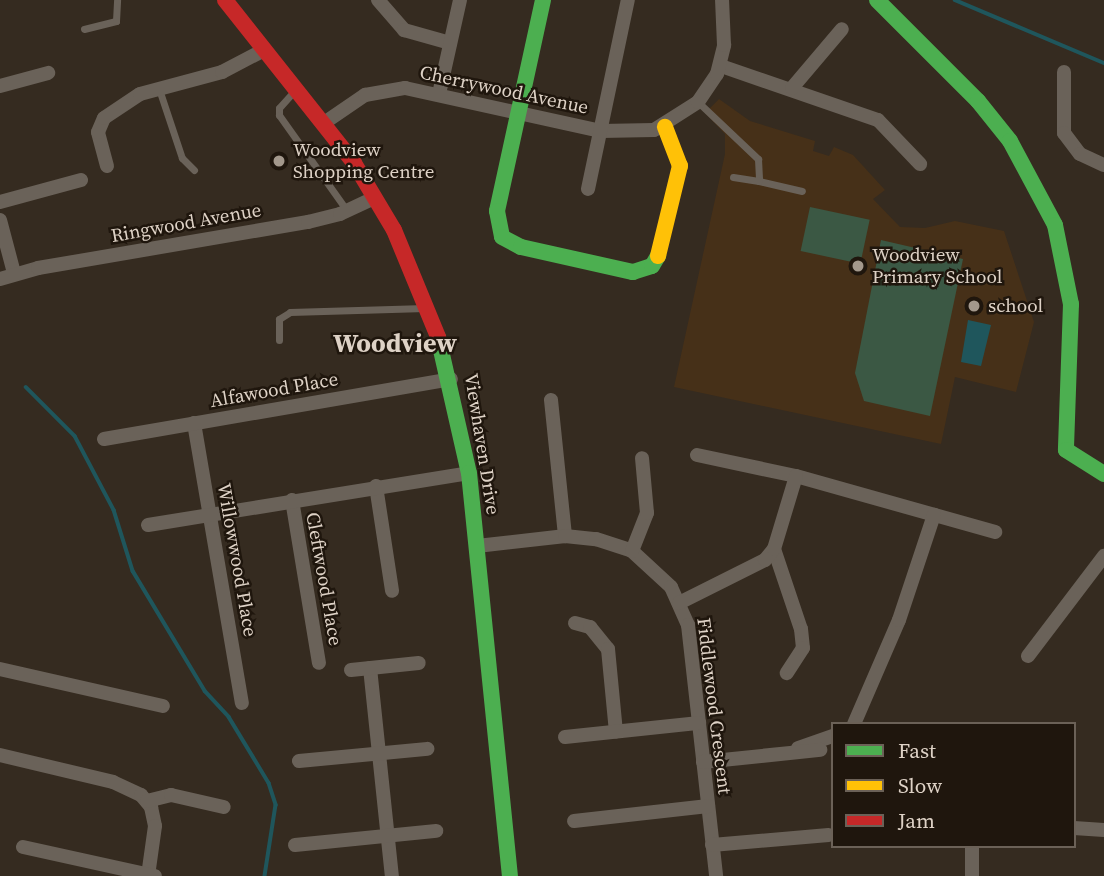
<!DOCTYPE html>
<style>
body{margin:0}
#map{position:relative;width:1104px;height:876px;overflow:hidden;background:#352b20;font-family:"Source Serif 4",serif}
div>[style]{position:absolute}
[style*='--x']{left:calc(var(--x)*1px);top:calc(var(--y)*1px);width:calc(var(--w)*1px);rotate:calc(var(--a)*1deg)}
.built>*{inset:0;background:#463018}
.green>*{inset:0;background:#3b5844;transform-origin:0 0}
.water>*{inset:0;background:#1f565c}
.stream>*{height:3.5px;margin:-1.75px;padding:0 1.75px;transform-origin:1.75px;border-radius:1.75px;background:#1f565c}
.lane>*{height:7px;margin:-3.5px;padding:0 3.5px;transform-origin:3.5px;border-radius:3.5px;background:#6a6259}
.street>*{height:14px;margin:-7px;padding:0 7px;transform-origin:7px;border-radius:7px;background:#6a6259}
.fast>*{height:16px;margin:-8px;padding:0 8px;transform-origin:8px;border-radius:8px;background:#4caf50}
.slow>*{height:16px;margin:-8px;padding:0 8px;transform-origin:8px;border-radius:8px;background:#ffc107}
.jam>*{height:16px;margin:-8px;padding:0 8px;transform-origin:8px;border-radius:8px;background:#c62828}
.dots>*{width:19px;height:19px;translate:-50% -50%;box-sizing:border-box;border:4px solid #1f160d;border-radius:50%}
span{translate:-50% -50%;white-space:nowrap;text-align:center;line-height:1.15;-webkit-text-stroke:5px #1f160d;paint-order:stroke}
.street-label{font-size:19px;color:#ded2c6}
.poi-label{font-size:19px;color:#ded2c6}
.left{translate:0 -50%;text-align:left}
.district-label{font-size:26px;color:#ded2c6;font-weight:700}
.legend{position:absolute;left:831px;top:722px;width:245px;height:126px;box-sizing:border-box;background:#1f160d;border:2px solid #6b6157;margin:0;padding:9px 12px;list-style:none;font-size:21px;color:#ded2c6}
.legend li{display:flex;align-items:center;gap:14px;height:35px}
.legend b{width:35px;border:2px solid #6b6157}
</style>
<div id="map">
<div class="built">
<div style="clip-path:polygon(719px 99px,750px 121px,815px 141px,813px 151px,829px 156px,834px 147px,853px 155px,885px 190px,873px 199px,900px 227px,925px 228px,955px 221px,1004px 231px,1034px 322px,1016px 392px,955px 377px,941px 444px,674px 387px,725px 154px,725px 134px,705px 113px)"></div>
</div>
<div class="green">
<div style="left:810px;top:207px;width:61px;height:45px;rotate:12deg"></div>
<div style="clip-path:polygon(881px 240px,963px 259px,930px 416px,864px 401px,855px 373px)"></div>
</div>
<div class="water">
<div style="clip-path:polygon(968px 320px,991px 325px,981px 366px,961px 362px)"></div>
</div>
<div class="stream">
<div style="--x:955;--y:0;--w:162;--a:22.9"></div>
<div style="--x:26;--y:387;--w:69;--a:45"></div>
<div style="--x:75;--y:436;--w:84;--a:62.2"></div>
<div style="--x:114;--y:510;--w:64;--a:72.7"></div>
<div style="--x:133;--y:571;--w:140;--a:59"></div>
<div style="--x:205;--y:691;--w:35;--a:47"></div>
<div style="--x:229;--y:717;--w:77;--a:58.8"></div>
<div style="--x:269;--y:783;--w:23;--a:72"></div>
<div style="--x:276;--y:805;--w:72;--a:98.8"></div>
</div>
<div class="lane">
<div style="--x:84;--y:29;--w:33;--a:-14"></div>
<div style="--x:116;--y:21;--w:21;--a:-87"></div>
<div style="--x:159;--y:89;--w:73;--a:71.6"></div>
<div style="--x:182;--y:158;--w:17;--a:45"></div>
<div style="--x:296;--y:89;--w:25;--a:132"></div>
<div style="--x:279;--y:108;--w:7;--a:90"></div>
<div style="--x:279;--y:115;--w:119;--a:54.6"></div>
<div style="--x:698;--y:102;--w:83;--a:43.5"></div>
<div style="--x:758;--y:159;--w:22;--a:87"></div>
<div style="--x:759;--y:181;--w:44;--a:13.1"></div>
<div style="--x:733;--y:177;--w:26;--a:9"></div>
<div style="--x:279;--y:340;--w:21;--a:-90"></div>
<div style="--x:279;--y:319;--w:13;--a:-32"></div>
<div style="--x:290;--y:312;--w:135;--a:-1.7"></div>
</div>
<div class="street">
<div style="--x:378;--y:0;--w:40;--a:49"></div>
<div style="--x:404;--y:30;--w:48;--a:15.8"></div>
<div style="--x:721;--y:66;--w:166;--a:19"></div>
<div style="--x:878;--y:120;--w:61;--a:46.3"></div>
<div style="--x:1064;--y:72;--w:61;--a:90"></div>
<div style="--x:1064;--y:133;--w:26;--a:53"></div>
<div style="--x:1080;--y:154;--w:26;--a:25"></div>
<div style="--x:0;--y:86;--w:50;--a:-15.2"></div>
<div style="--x:792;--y:88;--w:77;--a:-49.7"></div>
<div style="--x:439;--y:94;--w:96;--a:-77.4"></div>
<div style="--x:324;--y:123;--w:50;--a:-34.3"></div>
<div style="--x:365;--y:95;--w:41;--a:-9.9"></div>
<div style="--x:405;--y:88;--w:201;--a:12.4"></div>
<div style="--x:601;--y:131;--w:53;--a:-1.1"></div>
<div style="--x:654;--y:130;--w:52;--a:-32.5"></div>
<div style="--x:698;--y:102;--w:34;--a:-56"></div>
<div style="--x:717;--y:74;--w:30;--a:-76"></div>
<div style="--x:724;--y:45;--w:45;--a:-92.5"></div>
<div style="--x:107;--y:166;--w:35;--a:-105"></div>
<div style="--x:98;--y:132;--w:15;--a:-67"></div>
<div style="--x:104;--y:118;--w:43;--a:-33.7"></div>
<div style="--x:140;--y:94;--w:85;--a:-15"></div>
<div style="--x:222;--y:72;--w:47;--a:-27.6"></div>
<div style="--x:588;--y:189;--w:193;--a:-78.1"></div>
<div style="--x:0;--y:202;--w:84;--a:-15.2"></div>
<div style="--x:0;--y:220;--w:55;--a:75.2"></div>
<div style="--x:0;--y:279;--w:40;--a:-16"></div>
<div style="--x:38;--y:268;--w:274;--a:-9.7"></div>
<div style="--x:308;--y:222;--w:33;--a:-14"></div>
<div style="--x:340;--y:214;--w:38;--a:-25"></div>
<div style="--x:551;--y:400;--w:137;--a:84.1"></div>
<div style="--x:194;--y:423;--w:284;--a:80.3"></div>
<div style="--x:104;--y:439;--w:352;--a:-9.8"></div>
<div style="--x:697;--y:455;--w:101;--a:12"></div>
<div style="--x:796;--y:476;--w:207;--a:15.7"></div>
<div style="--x:376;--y:486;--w:106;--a:81.3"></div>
<div style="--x:292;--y:500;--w:165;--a:80.6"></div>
<div style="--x:148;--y:525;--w:325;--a:-9.2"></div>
<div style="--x:477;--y:546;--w:89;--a:-6.5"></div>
<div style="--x:565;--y:536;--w:31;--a:6"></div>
<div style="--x:596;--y:539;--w:38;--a:18"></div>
<div style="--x:632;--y:551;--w:53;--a:42.7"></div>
<div style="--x:671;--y:587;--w:42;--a:65.9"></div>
<div style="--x:688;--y:625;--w:253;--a:83.6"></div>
<div style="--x:774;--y:549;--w:84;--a:71.4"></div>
<div style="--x:801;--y:629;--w:19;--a:84"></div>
<div style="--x:803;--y:648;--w:30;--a:123"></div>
<div style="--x:632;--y:551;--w:41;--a:-68.5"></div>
<div style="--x:647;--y:513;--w:55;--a:-95.2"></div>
<div style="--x:679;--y:603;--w:96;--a:-26.6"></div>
<div style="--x:765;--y:560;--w:14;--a:-51"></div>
<div style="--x:774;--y:549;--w:76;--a:-73.2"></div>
<div style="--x:575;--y:623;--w:16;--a:15"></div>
<div style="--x:590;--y:627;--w:28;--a:51"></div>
<div style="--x:608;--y:649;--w:83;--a:84.5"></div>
<div style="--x:1028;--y:656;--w:126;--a:-52.8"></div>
<div style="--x:370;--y:668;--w:209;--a:84"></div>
<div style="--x:0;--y:669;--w:167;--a:12.8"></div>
<div style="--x:351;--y:670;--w:68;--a:-5.9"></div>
<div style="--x:854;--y:724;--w:113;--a:-66.6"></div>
<div style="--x:899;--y:620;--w:111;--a:-71.6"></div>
<div style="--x:565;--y:737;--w:135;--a:-6"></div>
<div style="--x:798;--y:748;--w:37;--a:-19"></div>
<div style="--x:0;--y:755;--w:116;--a:13.4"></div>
<div style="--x:113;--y:782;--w:31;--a:25"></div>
<div style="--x:141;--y:795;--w:16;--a:50"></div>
<div style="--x:151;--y:807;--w:19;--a:78"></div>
<div style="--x:155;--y:826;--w:50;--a:98"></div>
<div style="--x:299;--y:761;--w:129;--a:-5.4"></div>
<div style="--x:703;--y:762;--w:118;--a:-5.9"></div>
<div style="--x:147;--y:801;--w:25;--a:-14"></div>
<div style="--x:171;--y:795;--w:54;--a:12.8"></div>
<div style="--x:574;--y:821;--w:135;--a:-6.4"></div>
<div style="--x:1074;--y:828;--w:30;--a:4"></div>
<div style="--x:295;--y:845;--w:142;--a:-5.7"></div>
<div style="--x:712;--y:845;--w:117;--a:-4.9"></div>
<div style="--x:23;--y:847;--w:135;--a:12.4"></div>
<div style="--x:972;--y:876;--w:30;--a:-90"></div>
</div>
<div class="fast">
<div style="--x:543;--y:0;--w:216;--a:102.3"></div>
<div style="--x:497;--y:211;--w:26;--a:79"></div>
<div style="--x:502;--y:237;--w:21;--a:28"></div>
<div style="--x:521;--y:247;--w:115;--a:12.6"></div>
<div style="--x:633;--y:272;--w:20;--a:-18"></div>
<div style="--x:652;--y:266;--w:12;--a:-59"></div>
<div style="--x:877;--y:0;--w:143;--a:45"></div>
<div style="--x:978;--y:101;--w:51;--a:51.3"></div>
<div style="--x:1010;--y:141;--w:95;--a:61.8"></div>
<div style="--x:1055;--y:225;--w:81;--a:78.6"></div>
<div style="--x:1071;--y:304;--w:146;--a:92"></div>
<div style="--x:1066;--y:450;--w:45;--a:32.3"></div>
<div style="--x:438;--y:337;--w:139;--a:77.2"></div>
<div style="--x:469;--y:473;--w:405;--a:84.2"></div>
</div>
<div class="slow">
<div style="--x:658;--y:256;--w:93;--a:-76.3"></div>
<div style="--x:680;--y:166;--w:42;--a:-111"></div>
</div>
<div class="jam">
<div style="--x:225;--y:0;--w:208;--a:51.6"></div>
<div style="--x:354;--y:163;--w:78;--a:59.2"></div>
<div style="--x:394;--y:230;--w:116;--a:67.6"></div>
</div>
<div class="dots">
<div style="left:279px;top:161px;background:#a3988c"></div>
<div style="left:858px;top:266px;background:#a3988c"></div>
<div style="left:974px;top:306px;background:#a3988c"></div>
</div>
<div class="street-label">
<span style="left:504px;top:90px;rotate:12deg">Cherrywood Avenue</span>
<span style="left:186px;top:223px;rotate:-10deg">Ringwood Avenue</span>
<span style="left:274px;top:390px;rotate:-10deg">Alfawood Place</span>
<span style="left:482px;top:444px;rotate:81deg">Viewhaven Drive</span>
<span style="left:237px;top:560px;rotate:80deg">Willowwood Place</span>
<span style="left:324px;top:579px;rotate:80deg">Cleftwood Place</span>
<span style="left:714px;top:706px;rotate:83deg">Fiddlewood Crescent</span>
</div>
<div class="poi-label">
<span class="left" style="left:293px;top:161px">Woodview<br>Shopping Centre</span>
<span class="left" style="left:872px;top:266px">Woodview<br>Primary School</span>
<span class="left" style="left:988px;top:306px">school</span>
</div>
<div class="district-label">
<span style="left:395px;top:344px">Woodview</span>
</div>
<ul class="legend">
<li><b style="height:9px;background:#4caf50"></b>Fast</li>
<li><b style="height:9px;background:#ffc107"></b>Slow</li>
<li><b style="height:9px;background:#c62828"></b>Jam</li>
</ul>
</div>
